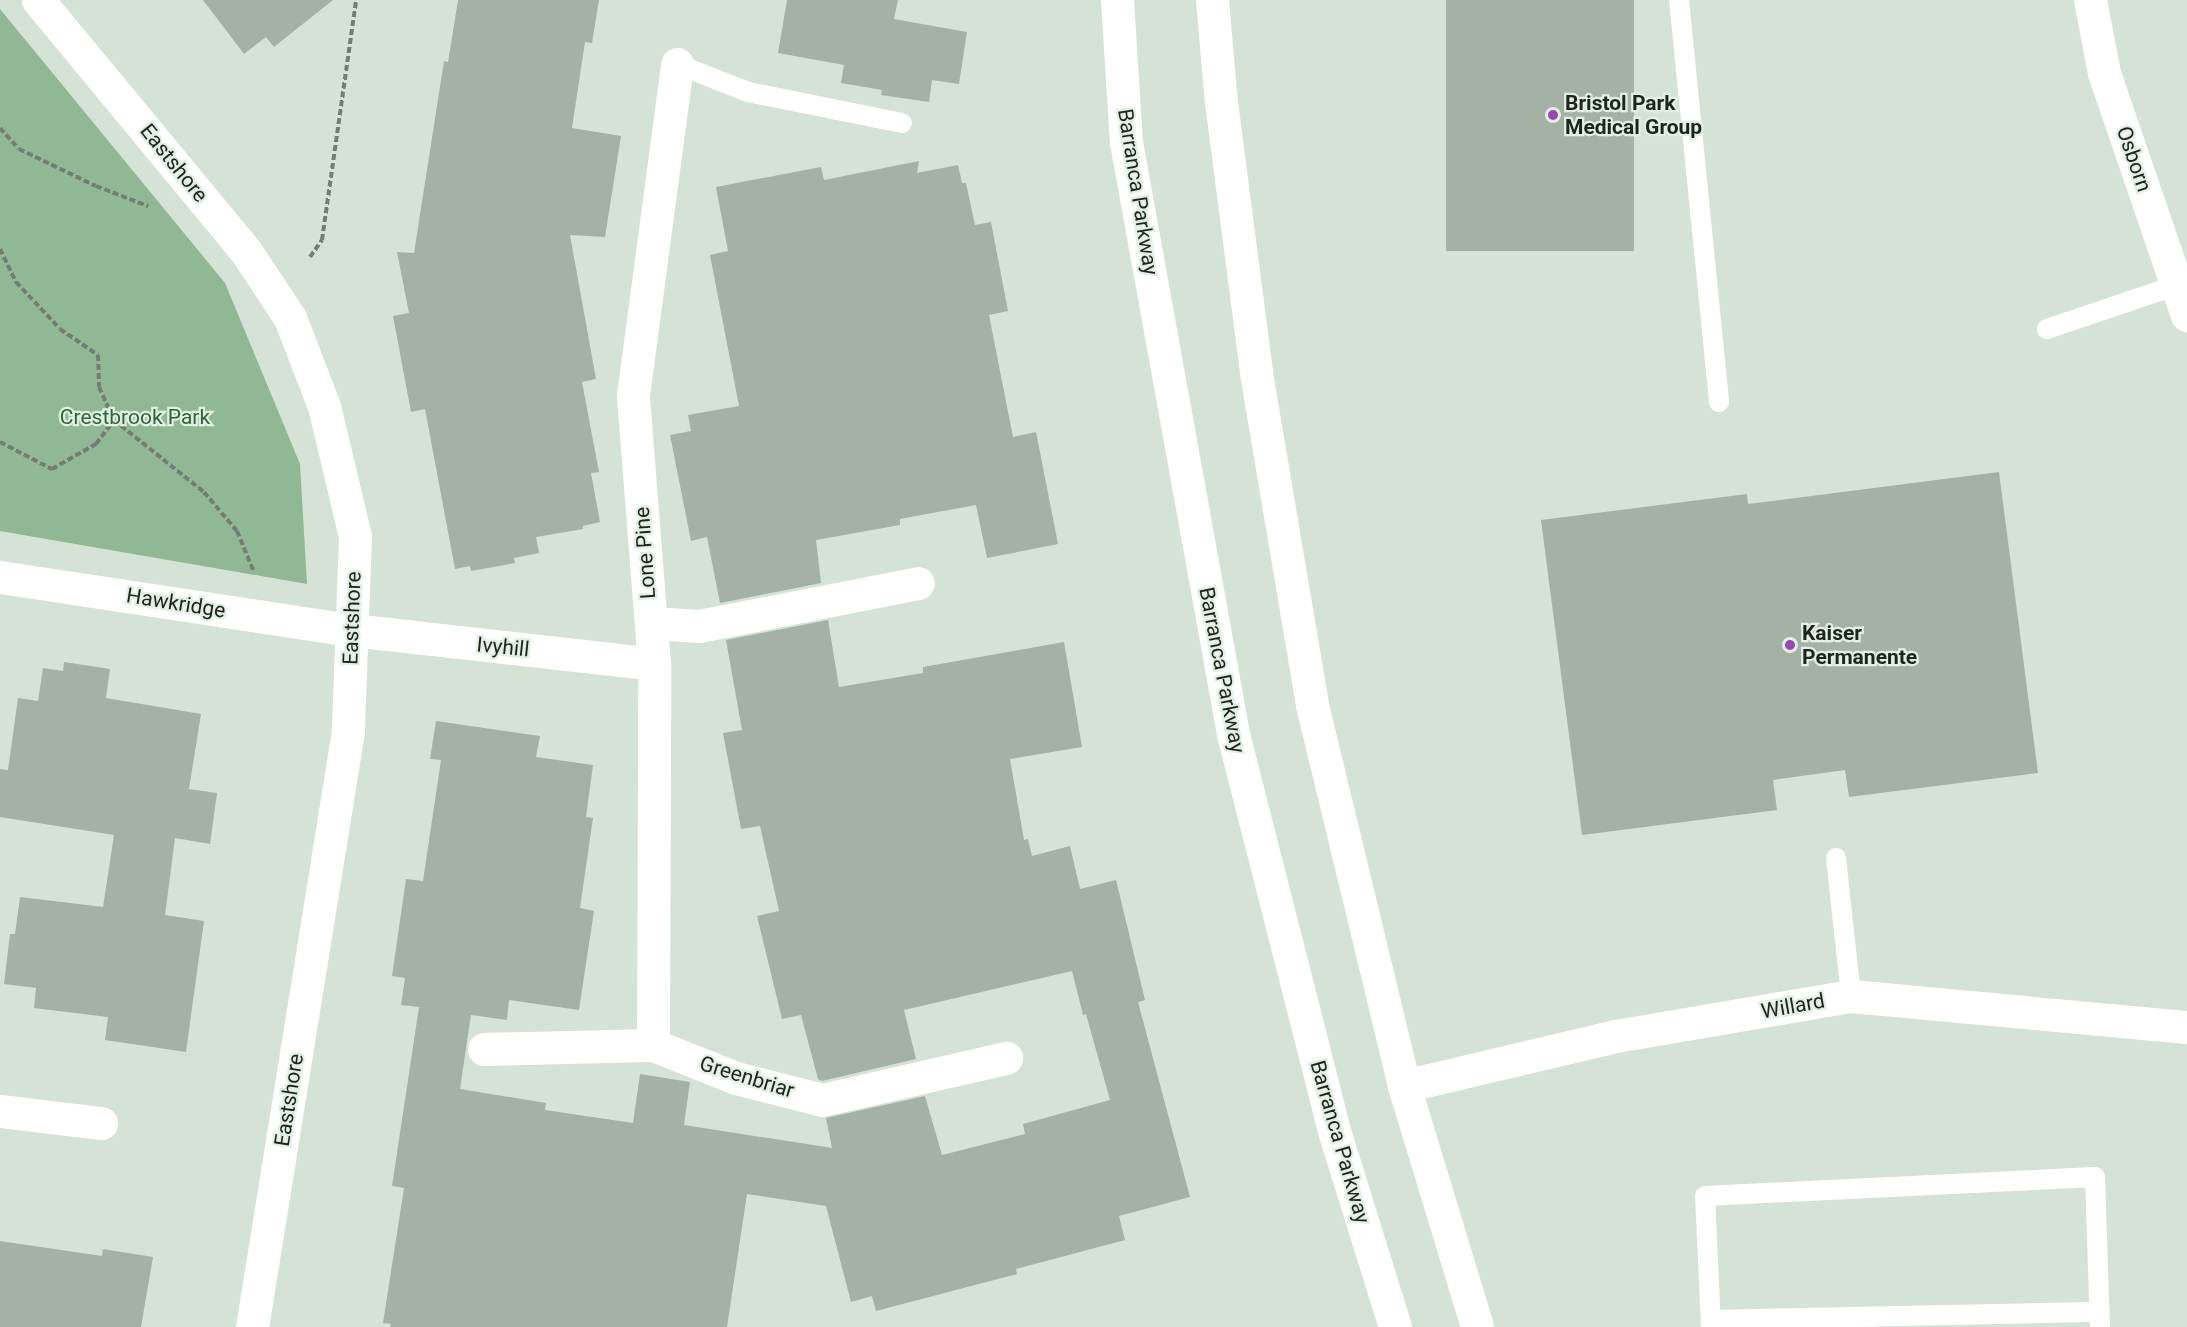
<!DOCTYPE html>
<style>
body{margin:0}
#map{position:relative;width:2187px;height:1327px;overflow:hidden;background:#d4e3d5;font-family:Roboto,sans-serif}
div>[style]{position:absolute}
[style*='--x']{left:calc(var(--x)*1px);top:calc(var(--y)*1px);width:calc(var(--w)*1px);rotate:calc(var(--a)*1deg)}
.green>*{inset:0;background:#91b895}
.building>*{inset:0;background:#a4b2a5;transform-origin:0 0}
.path>*{height:4px;margin-top:-2px;transform-origin:0;background:repeating-linear-gradient(90deg,#737d74 0 6px,transparent 0 9px)}
.lane>*{height:20px;margin:-10px;padding:0 10px;transform-origin:10px;border-radius:10px;background:#fff}
.street>*{height:33px;margin:-16.5px;padding:0 16.5px;transform-origin:16.5px;border-radius:16.5px;background:#fff}
.secondary>*{height:33px;margin:-16.5px;padding:0 16.5px;transform-origin:16.5px;border-radius:16.5px;background:#fff}
.dots>*{width:16px;height:16px;translate:-50% -50%;box-sizing:border-box;border:3px solid #e1f0e2;border-radius:50%}
span{translate:-50% -50%;white-space:nowrap;text-align:center;line-height:1.15;-webkit-text-stroke:4.5px #e1f0e2;paint-order:stroke}
.poi-label{font-size:21px;color:#1d231e;font-weight:700}
.left{translate:0 -50%;text-align:left}
.street-label{font-size:21px;color:#1d231e}
.park-label{font-size:21px;color:#2c6637}
</style>
<div id="map">
<div class="green">
<div style="clip-path:polygon(0 9px,225px 283px,300px 464px,307px 584px,0 531px)"></div>
</div>
<div class="building">
<div style="clip-path:polygon(203px 0,333px 0,274px 47px,266px 37px,244px 54px)"></div>
<div style="clip-path:polygon(458px 0,599px 0,592px 43px,585px 42px,572px 128px,621px 136px,605px 237px,570px 235px,596px 379px,582px 382px,599px 472px,591px 473px,600px 522px,583px 526px,583px 529px,536px 537px,539px 553px,514px 558px,515px 563px,471px 571px,470px 566px,455px 569px,425px 409px,411px 412px,393px 316px,409px 313px,397px 252px,414px 253px,444px 61px,448px 62px)"></div>
<div style="clip-path:polygon(787px 0,898px 0,894px 19px,967px 32px,959px 84px,932px 80px,929px 102px,881px 95px,882px 90px,841px 83px,844px 65px,778px 53px)"></div>
<div style="left:1446px;top:0;width:188px;height:251px"></div>
<div style="clip-path:polygon(919px 161px,917px 173px,958px 165px,962px 183px,966px 183px,975px 225px,991px 222px,1008px 311px,989px 315px,1013px 437px,1036px 432px,1058px 544px,987px 558px,976px 505px,900px 519px,900px 525px,816px 540px,821px 583px,720px 603px,707px 537px,691px 541px,670px 435px,691px 431px,688px 415px,739px 406px,710px 255px,728px 251px,716px 187px,821px 167px,824px 180px)"></div>
<div style="clip-path:polygon(1999px 472px,2038px 773px,1849px 797px,1845px 770px,1773px 780px,1777px 810px,1582px 835px,1541px 520px,1747px 494px,1748px 504px)"></div>
<div style="clip-path:polygon(828px 620px,839px 687px,923px 673px,923px 667px,1064px 642px,1082px 747px,1010px 759px,1024px 840px,1028px 839px,1032px 856px,1070px 846px,1080px 889px,1116px 880px,1145px 1000px,1138px 1002px,1190px 1197px,1119px 1216px,1125px 1240px,1016px 1269px,1017px 1274px,876px 1311px,872px 1296px,851px 1302px,826px 1206px,747px 1194px,727px 1327px,390px 1327px,391px 1324px,383px 1323px,404px 1188px,392px 1186px,419px 1007px,401px 1005px,405px 978px,392px 976px,406px 879px,423px 881px,441px 760px,430px 759px,436px 721px,540px 736px,536px 757px,593px 765px,586px 817px,593px 818px,580px 908px,594px 911px,579px 1010px,509px 1000px,507px 1020px,471px 1015px,460px 1089px,546px 1103px,545px 1110px,633px 1123px,640px 1074px,690px 1082px,684px 1125px,832px 1148px,826px 1118px,925px 1096px,942px 1155px,1025px 1134px,1023px 1124px,1110px 1100px,1086px 1014px,1083px 1015px,1072px 971px,904px 1010px,916px 1059px,822px 1081px,818px 1079px,801px 1015px,782px 1019px,757px 916px,779px 911px,760px 826px,741px 829px,723px 733px,742px 730px,726px 640px)"></div>
<div style="clip-path:polygon(64px 662px,110px 669px,106px 698px,201px 714px,189px 789px,217px 793px,210px 844px,175px 838px,165px 915px,204px 921px,186px 1052px,105px 1040px,108px 1017px,34px 1008px,36px 988px,4px 984px,10px 934px,15px 934px,20px 897px,103px 907px,114px 835px,0 817px,0 769px,8px 770px,18px 698px,38px 701px,43px 668px,63px 671px)"></div>
<div style="clip-path:polygon(0 1241px,102px 1256px,103px 1249px,153px 1257px,141px 1327px,0 1327px)"></div>
</div>
<div class="path">
<div style="--x:0;--y:128;--w:28;--a:48"></div>
<div style="--x:19;--y:149;--w:85;--a:25.7"></div>
<div style="--x:96;--y:186;--w:56;--a:21"></div>
<div style="--x:0;--y:249;--w:37;--a:64"></div>
<div style="--x:16;--y:282;--w:64;--a:46.9"></div>
<div style="--x:60;--y:329;--w:46;--a:34.4"></div>
<div style="--x:98;--y:355;--w:32;--a:88"></div>
<div style="--x:99;--y:387;--w:36;--a:66"></div>
<div style="--x:114;--y:420;--w:115;--a:38.7"></div>
<div style="--x:204;--y:492;--w:51;--a:49.8"></div>
<div style="--x:237;--y:531;--w:44;--a:67.5"></div>
<div style="--x:310;--y:257;--w:21;--a:-55"></div>
<div style="--x:322;--y:240;--w:242;--a:-81.9"></div>
<div style="--x:0;--y:442;--w:59;--a:27.4"></div>
<div style="--x:52;--y:469;--w:51;--a:-29.6"></div>
<div style="--x:96;--y:444;--w:30;--a:-53"></div>
</div>
<div class="lane">
<div style="--x:1679;--y:0;--w:404;--a:84.3"></div>
<div style="--x:677;--y:64;--w:76;--a:21.5"></div>
<div style="--x:748;--y:92;--w:157;--a:11.4"></div>
<div style="--x:2047;--y:329;--w:147;--a:-18.7"></div>
<div style="--x:1836;--y:858;--w:139;--a:83.8"></div>
<div style="--x:1711;--y:1320;--w:389;--a:-1.2"></div>
<div style="--x:1711;--y:1327;--w:131;--a:-92.6"></div>
<div style="--x:1705;--y:1196;--w:390;--a:-2.8"></div>
<div style="--x:2095;--y:1177;--w:150;--a:88.1"></div>
</div>
<div class="street">
<div style="--x:0;--y:577;--w:356;--a:8.6"></div>
<div style="--x:352;--y:630;--w:304;--a:6.4"></div>
<div style="--x:651;--y:623;--w:48;--a:3.6"></div>
<div style="--x:699;--y:626;--w:223;--a:-11.1"></div>
<div style="--x:653;--y:1045;--w:381;--a:-89.8"></div>
<div style="--x:654;--y:664;--w:270;--a:-94.5"></div>
<div style="--x:633;--y:395;--w:334;--a:-82.4"></div>
<div style="--x:484;--y:1049;--w:169;--a:-1.4"></div>
<div style="--x:653;--y:1045;--w:89;--a:21.7"></div>
<div style="--x:736;--y:1078;--w:89;--a:14.3"></div>
<div style="--x:822;--y:1100;--w:189;--a:-12.9"></div>
<div style="--x:0;--y:1111;--w:102;--a:6.8"></div>
</div>
<div class="secondary">
<div style="--x:38;--y:0;--w:325;--a:50.4"></div>
<div style="--x:245;--y:250;--w:82;--a:56.5"></div>
<div style="--x:290;--y:318;--w:94;--a:68.9"></div>
<div style="--x:324;--y:406;--w:134;--a:76.6"></div>
<div style="--x:355;--y:536;--w:195;--a:92.1"></div>
<div style="--x:348;--y:731;--w:604;--a:99.15"></div>
<div style="--x:1117;--y:0;--w:142;--a:86.4"></div>
<div style="--x:1126;--y:142;--w:602;--a:79.75"></div>
<div style="--x:1233;--y:734;--w:413;--a:75.7"></div>
<div style="--x:1335;--y:1134;--w:202;--a:72.7"></div>
<div style="--x:1212;--y:0;--w:102;--a:85"></div>
<div style="--x:1221;--y:102;--w:273;--a:82.6"></div>
<div style="--x:1256;--y:373;--w:337;--a:80.4"></div>
<div style="--x:1312;--y:705;--w:392;--a:76.4"></div>
<div style="--x:1404;--y:1086;--w:252;--a:73.1"></div>
<div style="--x:2090;--y:0;--w:74;--a:79.1"></div>
<div style="--x:2104;--y:73;--w:256;--a:71.1"></div>
<div style="--x:1404;--y:1086;--w:218;--a:-13.3"></div>
<div style="--x:1616;--y:1036;--w:238;--a:-9.7"></div>
<div style="--x:1851;--y:996;--w:337;--a:5.3"></div>
</div>
<div class="dots">
<div style="left:1553px;top:115px;background:#9a45b3"></div>
<div style="left:1790px;top:645px;background:#9a45b3"></div>
</div>
<div class="poi-label">
<span class="left" style="left:1565px;top:115px">Bristol Park<br>Medical Group</span>
<span class="left" style="left:1802px;top:645px">Kaiser<br>Permanente</span>
</div>
<div class="street-label">
<span style="left:2134px;top:159px;rotate:71deg">Osborn</span>
<span style="left:174px;top:163px;rotate:51deg">Eastshore</span>
<span style="left:1138px;top:192px;rotate:81deg">Barranca Parkway</span>
<span style="left:645px;top:553px;rotate:-94deg">Lone Pine</span>
<span style="left:176px;top:603px;rotate:9deg">Hawkridge</span>
<span style="left:352px;top:618px;rotate:-88deg">Eastshore</span>
<span style="left:503px;top:647px;rotate:6deg">Ivyhill</span>
<span style="left:1222px;top:670px;rotate:79deg">Barranca Parkway</span>
<span style="left:1793px;top:1006px;rotate:-10deg">Willard</span>
<span style="left:747px;top:1077px;rotate:17deg">Greenbriar</span>
<span style="left:289px;top:1100px;rotate:-81deg">Eastshore</span>
<span style="left:1340px;top:1142px;rotate:74deg">Barranca Parkway</span>
</div>
<div class="park-label">
<span style="left:135px;top:417px">Crestbrook Park</span>
</div>
</div>
